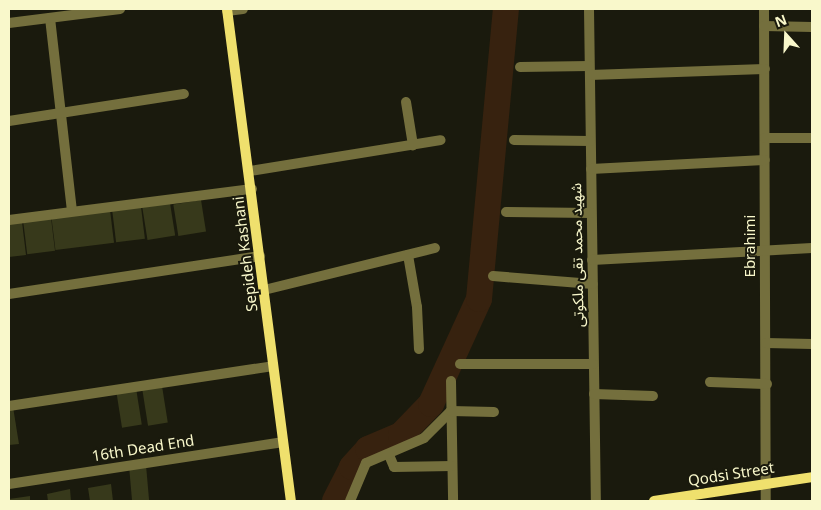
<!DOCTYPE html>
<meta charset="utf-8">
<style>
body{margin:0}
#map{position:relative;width:821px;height:510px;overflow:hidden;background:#1a1a0d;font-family:"Noto Sans","Noto Sans Arabic",sans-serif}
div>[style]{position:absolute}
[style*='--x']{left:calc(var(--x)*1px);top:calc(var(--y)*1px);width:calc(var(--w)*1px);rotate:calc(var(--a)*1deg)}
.river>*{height:26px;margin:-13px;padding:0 13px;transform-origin:13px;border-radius:13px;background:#37220f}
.building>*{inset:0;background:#37391b;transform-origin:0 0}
.street>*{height:10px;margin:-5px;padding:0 5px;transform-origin:5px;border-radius:5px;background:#746f3d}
.secondary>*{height:10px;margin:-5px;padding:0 5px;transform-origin:5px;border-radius:5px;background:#efe06d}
span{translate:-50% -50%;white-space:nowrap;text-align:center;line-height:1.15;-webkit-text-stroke:4px #1a1a0d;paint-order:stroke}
.street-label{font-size:15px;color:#f9f8cb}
.frame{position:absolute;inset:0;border:10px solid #f9f8cb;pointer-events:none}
.north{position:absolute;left:761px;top:10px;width:50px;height:50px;-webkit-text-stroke:4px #1a1a0d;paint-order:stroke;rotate:340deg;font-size:14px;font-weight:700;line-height:20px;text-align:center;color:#f9f8cb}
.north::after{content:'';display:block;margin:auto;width:18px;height:22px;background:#f9f8cb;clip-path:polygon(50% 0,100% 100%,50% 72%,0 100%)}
</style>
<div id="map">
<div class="river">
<div style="--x:335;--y:501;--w:38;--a:-63"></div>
<div style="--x:352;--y:467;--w:24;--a:-48"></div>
<div style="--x:368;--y:449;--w:36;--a:-23"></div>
<div style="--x:401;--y:435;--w:43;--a:-45.9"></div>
<div style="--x:431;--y:404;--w:115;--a:-65.4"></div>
<div style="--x:479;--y:299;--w:291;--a:-84.7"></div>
</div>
<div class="building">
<div style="left:201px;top:200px;width:32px;height:28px;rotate:81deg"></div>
<div style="left:170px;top:203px;width:33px;height:28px;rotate:81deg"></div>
<div style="left:141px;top:207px;width:32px;height:29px;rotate:83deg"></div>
<div style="left:110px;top:210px;width:33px;height:59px;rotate:83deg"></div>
<div style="left:51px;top:218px;width:33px;height:28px;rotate:83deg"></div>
<div style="clip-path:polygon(22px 222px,26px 255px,9px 257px,9px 224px)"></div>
<div style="left:162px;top:386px;width:37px;height:20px;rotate:81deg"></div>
<div style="left:136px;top:388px;width:37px;height:20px;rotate:81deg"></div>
<div style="clip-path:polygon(13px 407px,19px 444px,9px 445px,9px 408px)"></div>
<div style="left:146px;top:465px;width:36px;height:17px;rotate:85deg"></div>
<div style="clip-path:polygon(111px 484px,113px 501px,90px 501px,88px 488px)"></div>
<div style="clip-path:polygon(70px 489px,71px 501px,48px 501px,47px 494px)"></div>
<div style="clip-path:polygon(30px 496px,30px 501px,9px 501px,9px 499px)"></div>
</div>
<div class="street">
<div style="--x:589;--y:9;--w:492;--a:89.2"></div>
<div style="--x:764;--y:9;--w:492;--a:89.8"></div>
<div style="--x:227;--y:11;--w:16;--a:-7"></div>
<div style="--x:50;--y:18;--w:194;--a:83.5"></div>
<div style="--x:9;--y:23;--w:112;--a:-7.2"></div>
<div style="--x:764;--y:26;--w:48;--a:1.2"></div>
<div style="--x:520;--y:67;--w:69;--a:-0.8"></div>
<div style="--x:590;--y:75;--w:175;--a:-2"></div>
<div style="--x:406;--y:102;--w:44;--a:80.8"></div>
<div style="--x:9;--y:121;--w:177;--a:-8.8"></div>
<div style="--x:765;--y:138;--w:47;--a:0"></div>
<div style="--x:514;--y:140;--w:76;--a:0.8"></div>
<div style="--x:591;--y:169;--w:174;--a:-3"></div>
<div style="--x:250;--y:171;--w:193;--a:-9.2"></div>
<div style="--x:506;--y:212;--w:85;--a:0.7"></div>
<div style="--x:9;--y:220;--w:245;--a:-7.3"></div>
<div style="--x:408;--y:255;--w:53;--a:80.2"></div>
<div style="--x:417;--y:307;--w:42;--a:87.3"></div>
<div style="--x:592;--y:260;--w:220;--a:-3.1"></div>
<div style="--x:493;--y:276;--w:100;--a:4.6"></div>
<div style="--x:264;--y:290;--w:176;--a:-13.8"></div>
<div style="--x:9;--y:294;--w:254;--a:-8.6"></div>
<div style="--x:766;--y:343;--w:46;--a:1.2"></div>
<div style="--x:460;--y:364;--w:133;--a:0"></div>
<div style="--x:451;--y:381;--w:120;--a:89"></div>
<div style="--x:710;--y:382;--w:57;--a:2"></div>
<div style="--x:594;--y:394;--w:59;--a:1.9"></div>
<div style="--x:9;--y:406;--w:267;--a:-8.6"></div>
<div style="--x:389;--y:455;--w:13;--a:67"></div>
<div style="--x:394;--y:467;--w:58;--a:-1"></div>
<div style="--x:9;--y:484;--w:276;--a:-8.7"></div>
<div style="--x:350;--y:501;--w:41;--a:-67.2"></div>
<div style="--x:366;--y:463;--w:63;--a:-23.3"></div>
<div style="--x:424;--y:438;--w:38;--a:-45"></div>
<div style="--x:451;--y:411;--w:43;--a:1.3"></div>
</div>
<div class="secondary">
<div style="--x:227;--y:9;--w:496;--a:82.6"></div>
<div style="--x:654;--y:501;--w:160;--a:-8.6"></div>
</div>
<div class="street-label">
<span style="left:750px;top:246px;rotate:-90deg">Ebrahimi</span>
<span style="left:245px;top:254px;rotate:-97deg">Sepideh Kashani</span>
<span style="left:577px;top:255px;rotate:-91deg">شهید محمد تقی ملکوتی</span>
<span style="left:143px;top:448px;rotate:-9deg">16th Dead End</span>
<span style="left:731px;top:474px;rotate:-9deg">Qodsi Street</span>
</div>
<div class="frame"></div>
<div class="north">N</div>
</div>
